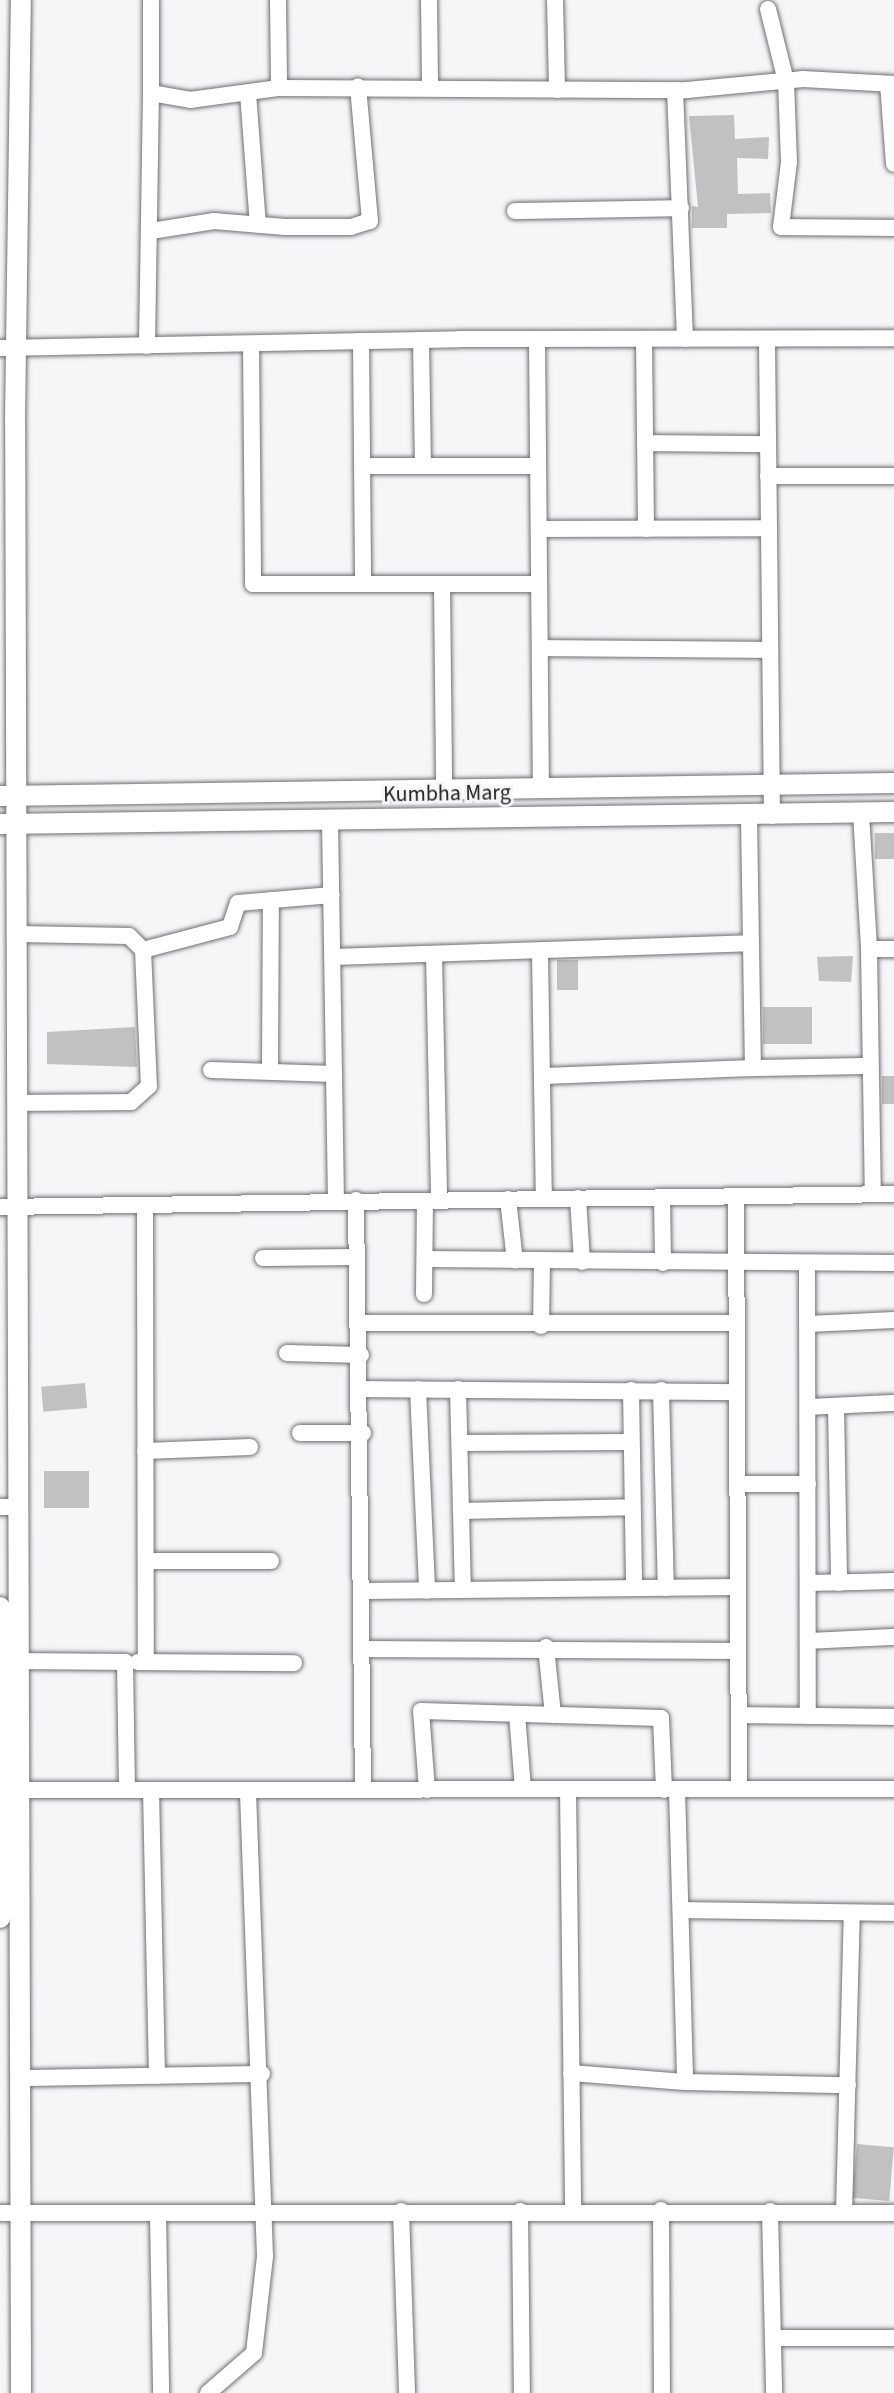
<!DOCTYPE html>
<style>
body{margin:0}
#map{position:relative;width:894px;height:2393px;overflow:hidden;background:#f6f5f8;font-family:"Source Sans 3",sans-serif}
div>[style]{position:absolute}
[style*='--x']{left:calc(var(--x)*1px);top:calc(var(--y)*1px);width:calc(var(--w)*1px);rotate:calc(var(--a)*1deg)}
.building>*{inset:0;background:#c1c0c3;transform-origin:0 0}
.roads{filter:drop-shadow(0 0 2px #706f72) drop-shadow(0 0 2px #706f72)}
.minor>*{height:16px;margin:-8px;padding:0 8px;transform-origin:8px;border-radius:8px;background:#fff}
.tertiary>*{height:20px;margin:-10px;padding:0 10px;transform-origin:10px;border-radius:10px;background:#fff}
span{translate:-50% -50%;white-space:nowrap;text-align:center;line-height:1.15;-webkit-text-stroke:6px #f6f5f8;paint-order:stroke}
.street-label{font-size:22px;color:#232224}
</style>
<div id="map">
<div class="building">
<div style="clip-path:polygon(734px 115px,735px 139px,769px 137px,768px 159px,737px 158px,738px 194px,770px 193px,771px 213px,727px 214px,727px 228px,692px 228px,692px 206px,698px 207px,689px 116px)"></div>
<div style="left:894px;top:833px;width:26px;height:19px;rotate:90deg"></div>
<div style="clip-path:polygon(853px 956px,851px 982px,819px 981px,817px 957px)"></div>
<div style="left:557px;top:960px;width:21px;height:30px"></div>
<div style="left:763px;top:1007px;width:49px;height:37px"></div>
<div style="clip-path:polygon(135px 1027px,137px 1067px,47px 1064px,47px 1032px)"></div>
<div style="left:882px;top:1076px;width:12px;height:28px"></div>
<div style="left:85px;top:1383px;width:25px;height:44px;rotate:85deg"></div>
<div style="left:89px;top:1471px;width:37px;height:45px;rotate:90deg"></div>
<div style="left:857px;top:2144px;width:37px;height:54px;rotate:5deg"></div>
</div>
<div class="roads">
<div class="minor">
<div style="--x:151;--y:0;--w:93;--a:90"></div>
<div style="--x:151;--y:93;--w:40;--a:10"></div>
<div style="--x:190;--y:100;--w:90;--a:-7.7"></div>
<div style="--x:279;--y:88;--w:408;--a:0.3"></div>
<div style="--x:687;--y:90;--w:117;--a:-5.4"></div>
<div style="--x:803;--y:79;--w:91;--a:3.1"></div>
<div style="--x:278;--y:0;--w:88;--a:89.3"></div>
<div style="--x:429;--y:0;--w:86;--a:89.3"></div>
<div style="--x:555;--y:0;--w:90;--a:88.7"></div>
<div style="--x:768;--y:9;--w:74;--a:76"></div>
<div style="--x:786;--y:81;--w:81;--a:87.9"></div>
<div style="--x:789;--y:162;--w:65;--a:97"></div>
<div style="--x:781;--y:227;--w:113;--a:0.5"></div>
<div style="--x:888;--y:84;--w:80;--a:85.7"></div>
<div style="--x:675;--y:90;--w:249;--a:87.7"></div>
<div style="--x:248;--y:93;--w:132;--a:85.7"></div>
<div style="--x:515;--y:211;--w:166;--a:-1"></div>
<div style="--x:151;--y:231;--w:64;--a:-9"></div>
<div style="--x:214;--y:221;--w:71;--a:4.8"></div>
<div style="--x:285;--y:227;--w:66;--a:0"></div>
<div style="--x:351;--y:227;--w:20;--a:-18"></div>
<div style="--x:370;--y:221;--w:135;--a:-95.1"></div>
<div style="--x:537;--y:339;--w:451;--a:89.5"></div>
<div style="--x:644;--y:339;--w:190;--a:89.4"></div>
<div style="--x:421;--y:340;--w:126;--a:89.1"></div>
<div style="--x:767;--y:340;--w:476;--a:89.4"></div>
<div style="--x:361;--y:341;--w:243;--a:89.5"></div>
<div style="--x:251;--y:344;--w:240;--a:89.5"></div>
<div style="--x:253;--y:584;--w:286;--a:0"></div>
<div style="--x:147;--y:346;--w:253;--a:-89.1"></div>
<div style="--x:0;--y:348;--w:460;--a:-1.1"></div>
<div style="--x:460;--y:339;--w:434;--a:-0.1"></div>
<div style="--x:645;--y:443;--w:123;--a:0.5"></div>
<div style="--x:362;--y:466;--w:176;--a:0"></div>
<div style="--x:768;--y:476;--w:126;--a:0"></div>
<div style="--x:539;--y:529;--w:230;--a:-0.2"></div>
<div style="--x:442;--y:584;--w:206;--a:89.4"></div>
<div style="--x:540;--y:648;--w:230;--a:0.5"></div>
<div style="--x:861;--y:813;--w:136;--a:86.6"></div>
<div style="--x:869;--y:949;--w:25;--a:0"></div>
<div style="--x:749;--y:817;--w:251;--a:89.1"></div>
<div style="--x:753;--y:1068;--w:116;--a:-1"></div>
<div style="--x:330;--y:820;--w:380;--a:89.1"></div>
<div style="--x:18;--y:934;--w:111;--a:1"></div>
<div style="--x:129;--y:936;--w:20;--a:45"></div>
<div style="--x:143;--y:950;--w:136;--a:87.5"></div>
<div style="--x:149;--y:1086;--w:24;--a:138"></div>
<div style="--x:131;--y:1102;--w:112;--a:179.5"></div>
<div style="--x:869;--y:949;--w:245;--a:89.1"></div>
<div style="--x:143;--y:950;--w:90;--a:-14.8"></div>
<div style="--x:230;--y:927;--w:25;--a:-72"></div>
<div style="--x:238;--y:903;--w:94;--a:-4.9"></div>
<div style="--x:540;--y:953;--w:246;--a:89.1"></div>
<div style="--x:434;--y:955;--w:245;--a:88.8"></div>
<div style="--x:333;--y:957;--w:416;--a:-1.9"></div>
<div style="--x:211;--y:1070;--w:123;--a:1.9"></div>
<div style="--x:270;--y:1071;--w:171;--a:-89.7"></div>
<div style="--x:544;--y:1076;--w:209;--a:-2.2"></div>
<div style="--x:736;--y:1196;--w:593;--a:89.71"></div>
<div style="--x:662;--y:1197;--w:66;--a:89.1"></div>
<div style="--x:578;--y:1198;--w:64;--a:86.4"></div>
<div style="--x:508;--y:1199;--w:62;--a:83.6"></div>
<div style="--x:356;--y:1200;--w:590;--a:89.32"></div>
<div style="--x:145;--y:1205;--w:456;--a:89.9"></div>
<div style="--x:0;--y:1207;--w:894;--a:-0.83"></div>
<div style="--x:263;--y:1258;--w:94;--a:-0.6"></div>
<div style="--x:425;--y:1259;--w:469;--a:0.5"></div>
<div style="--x:807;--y:1264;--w:452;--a:89.9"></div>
<div style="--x:424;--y:1294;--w:93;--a:-89.4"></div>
<div style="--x:360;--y:1323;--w:376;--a:0"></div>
<div style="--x:807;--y:1324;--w:87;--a:-2.6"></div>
<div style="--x:541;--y:1326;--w:65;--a:-89.1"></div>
<div style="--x:287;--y:1353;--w:74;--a:1.5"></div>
<div style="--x:361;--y:1389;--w:376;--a:0.5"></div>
<div style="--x:418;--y:1389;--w:202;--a:87.4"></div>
<div style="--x:458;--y:1389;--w:201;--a:88.6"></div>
<div style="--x:631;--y:1390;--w:198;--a:89.1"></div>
<div style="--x:661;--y:1390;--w:198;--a:88.6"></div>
<div style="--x:836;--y:1406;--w:177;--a:89"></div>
<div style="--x:808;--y:1407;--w:86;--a:-2.7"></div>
<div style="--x:300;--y:1433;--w:63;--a:0"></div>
<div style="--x:461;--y:1443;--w:170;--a:-0.3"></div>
<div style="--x:145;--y:1451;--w:105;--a:-2.2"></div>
<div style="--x:737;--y:1484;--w:71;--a:0"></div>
<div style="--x:0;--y:1507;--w:20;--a:0"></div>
<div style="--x:462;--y:1511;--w:170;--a:-1.3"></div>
<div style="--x:146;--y:1561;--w:125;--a:0"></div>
<div style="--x:808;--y:1583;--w:86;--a:-1.3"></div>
<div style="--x:364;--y:1591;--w:374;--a:-0.6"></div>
<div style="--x:808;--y:1641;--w:86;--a:-2.7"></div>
<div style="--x:546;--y:1647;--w:68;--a:84.1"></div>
<div style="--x:365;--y:1649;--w:373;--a:0.3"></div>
<div style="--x:20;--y:1661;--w:105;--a:0.5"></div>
<div style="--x:125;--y:1662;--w:128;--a:89.1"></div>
<div style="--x:138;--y:1662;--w:156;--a:0.4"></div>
<div style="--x:517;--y:1714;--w:75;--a:85.4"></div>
<div style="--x:739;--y:1715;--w:155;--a:0.7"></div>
<div style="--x:677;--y:1789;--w:293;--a:88.4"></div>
<div style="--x:21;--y:1790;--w:873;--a:-0.07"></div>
<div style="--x:151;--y:1790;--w:286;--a:88.8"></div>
<div style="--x:427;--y:1790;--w:79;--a:-94.3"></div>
<div style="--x:421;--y:1711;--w:240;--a:1.7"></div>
<div style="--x:661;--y:1718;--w:72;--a:87.6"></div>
<div style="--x:568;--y:1790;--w:420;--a:89.3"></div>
<div style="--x:684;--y:1910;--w:210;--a:0.8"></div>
<div style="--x:571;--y:2073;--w:114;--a:4.5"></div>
<div style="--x:685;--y:2082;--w:163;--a:1.1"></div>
<div style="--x:22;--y:2078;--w:240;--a:-1"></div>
<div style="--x:661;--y:2210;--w:183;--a:89.7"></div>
<div style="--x:401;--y:2211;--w:182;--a:88.1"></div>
<div style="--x:520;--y:2211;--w:182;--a:89.4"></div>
<div style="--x:770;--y:2211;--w:182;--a:88.7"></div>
<div style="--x:844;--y:2212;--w:299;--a:-88.5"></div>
<div style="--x:0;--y:2213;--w:894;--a:0"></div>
<div style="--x:158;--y:2214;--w:179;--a:89"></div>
<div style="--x:774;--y:2338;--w:120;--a:0"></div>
<div style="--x:208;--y:2393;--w:61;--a:-41"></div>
<div style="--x:254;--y:2353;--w:98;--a:-83.5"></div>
<div style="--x:265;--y:2256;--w:466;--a:-92.1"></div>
</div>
<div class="tertiary">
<div style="--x:0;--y:796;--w:894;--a:-0.83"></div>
<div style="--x:0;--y:824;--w:894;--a:-0.77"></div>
<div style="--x:0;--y:1607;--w:311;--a:90"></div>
<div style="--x:21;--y:2393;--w:1973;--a:-90.17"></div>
<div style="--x:15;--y:420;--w:420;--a:-89.2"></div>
</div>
</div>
<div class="street-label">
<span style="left:447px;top:794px;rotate:-1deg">Kumbha Marg</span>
</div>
</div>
